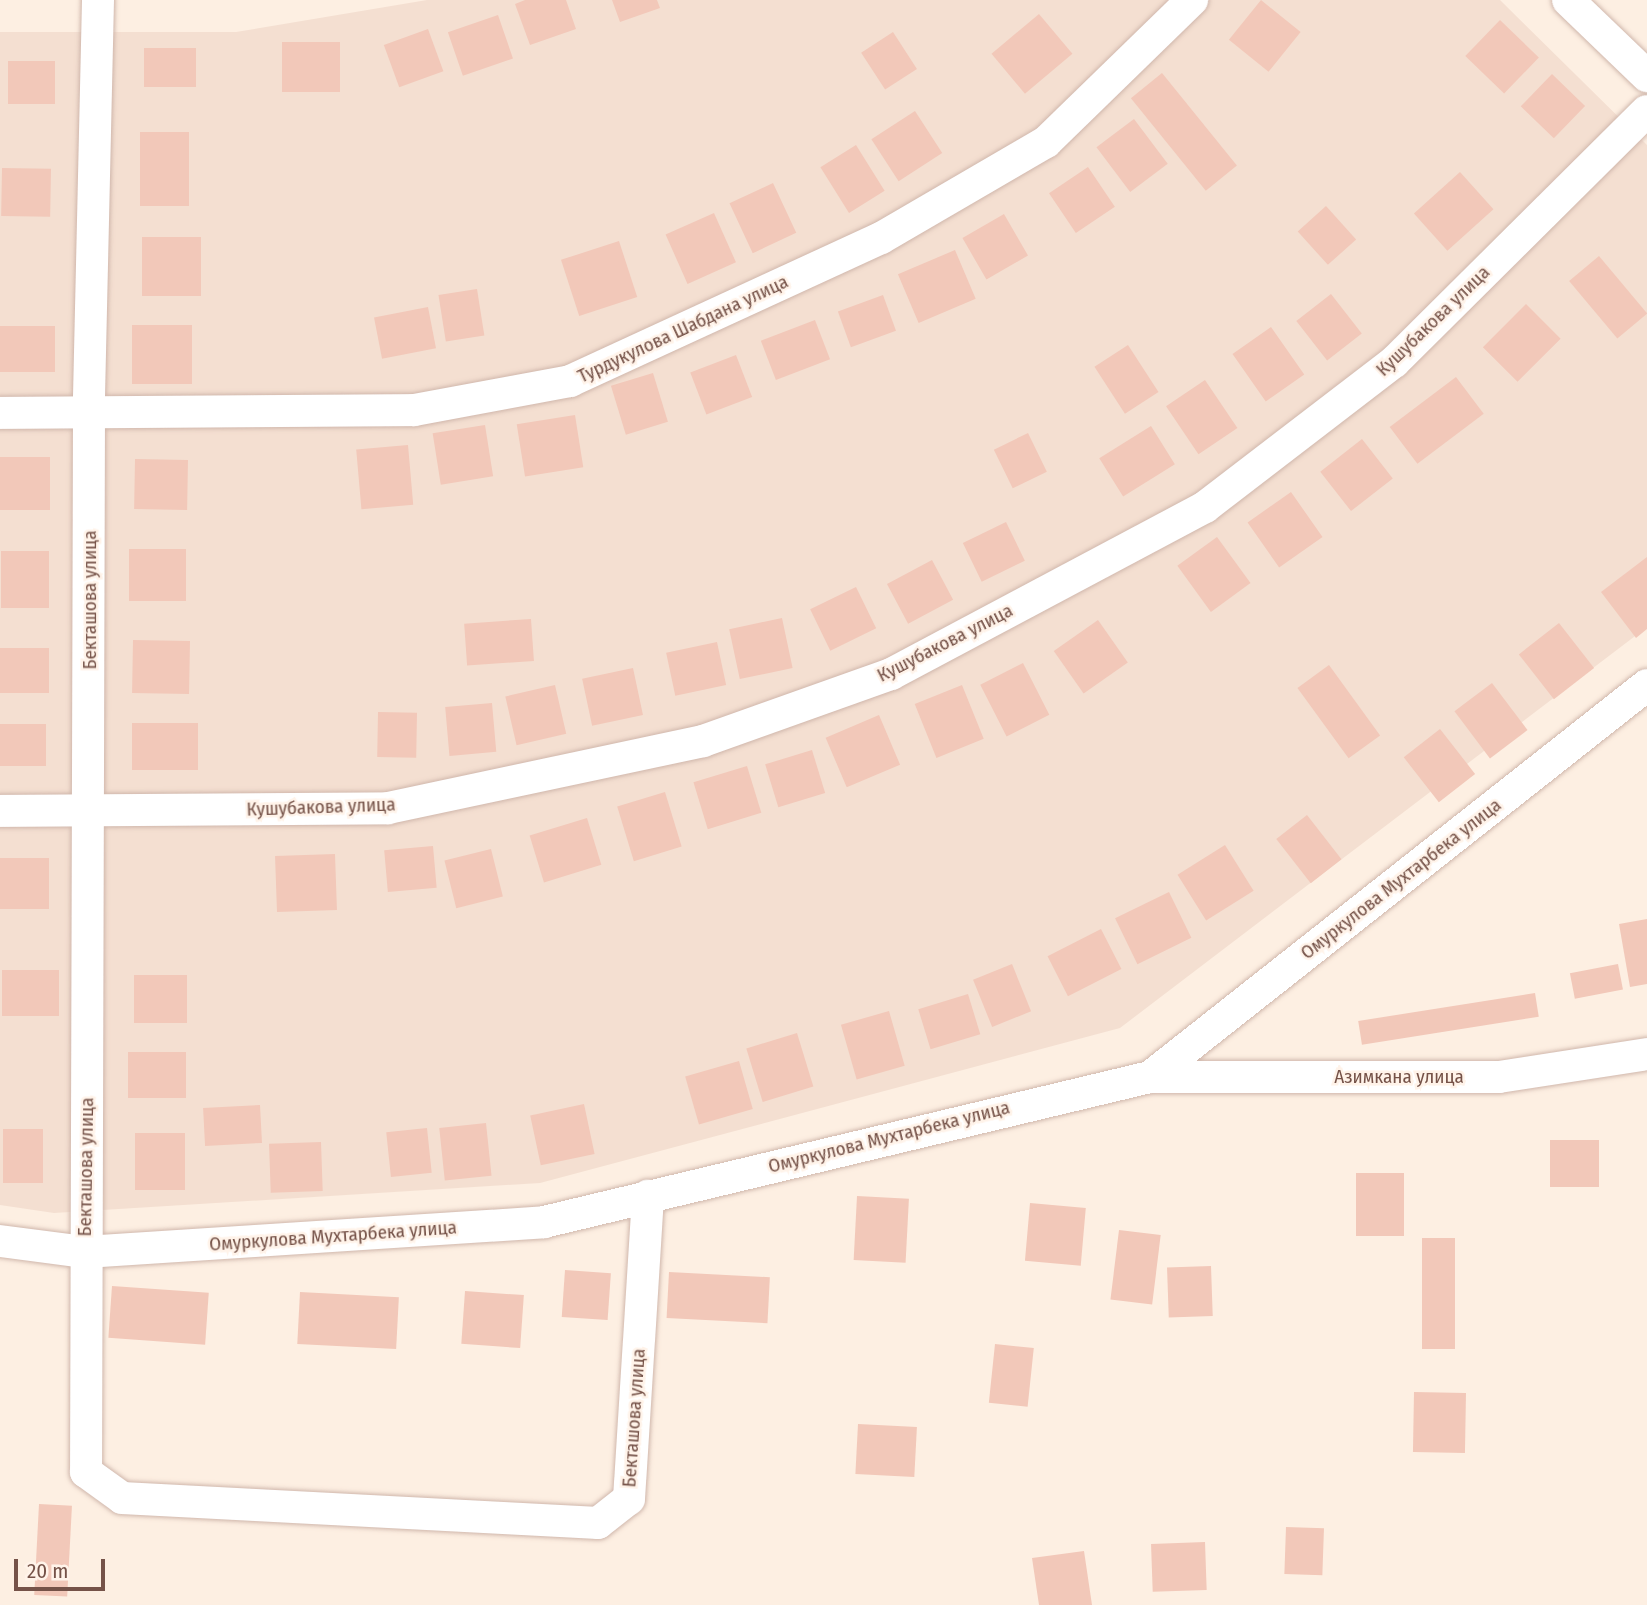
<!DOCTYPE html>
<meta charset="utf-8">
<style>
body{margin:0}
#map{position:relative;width:1647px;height:1605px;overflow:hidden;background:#fdefe2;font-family:"Fira Sans Condensed",sans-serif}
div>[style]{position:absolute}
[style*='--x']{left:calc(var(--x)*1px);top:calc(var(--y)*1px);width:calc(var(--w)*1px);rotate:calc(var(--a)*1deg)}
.residential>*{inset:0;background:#f4dfd1}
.building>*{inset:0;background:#f2c8b9;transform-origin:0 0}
.roads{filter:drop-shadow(0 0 2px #d0b7ac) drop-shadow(0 0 2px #d0b7ac)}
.minor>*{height:32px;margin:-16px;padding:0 16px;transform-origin:16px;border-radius:16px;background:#fff}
span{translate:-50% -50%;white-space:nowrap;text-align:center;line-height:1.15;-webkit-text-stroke:5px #fff3e9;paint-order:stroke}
.street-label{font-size:19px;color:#755248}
.scale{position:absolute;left:14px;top:1559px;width:91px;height:32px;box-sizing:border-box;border:4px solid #755248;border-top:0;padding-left:9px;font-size:21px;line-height:24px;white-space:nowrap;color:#755248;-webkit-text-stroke:5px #fff3e9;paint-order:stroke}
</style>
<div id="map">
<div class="residential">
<div style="clip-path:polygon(427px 0,1500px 0,1647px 145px,1647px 627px,1120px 1028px,540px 1183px,54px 1213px,0 1205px,0 32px,236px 32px)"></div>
</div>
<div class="building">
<div style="clip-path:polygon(525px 0,566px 0,576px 29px,530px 45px,515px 4px)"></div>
<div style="clip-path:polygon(612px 0,657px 0,660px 8px,620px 22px)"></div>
<div style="left:1261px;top:0;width:51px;height:51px;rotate:39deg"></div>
<div style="left:1039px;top:14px;width:52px;height:62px;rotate:50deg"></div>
<div style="left:498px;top:15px;width:46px;height:53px;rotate:71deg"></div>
<div style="left:1500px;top:20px;width:54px;height:50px;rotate:44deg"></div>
<div style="left:428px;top:29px;width:45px;height:47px;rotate:70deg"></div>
<div style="left:893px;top:32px;width:44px;height:38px;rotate:57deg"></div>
<div style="left:282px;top:42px;width:58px;height:50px"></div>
<div style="left:144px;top:48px;width:52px;height:39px"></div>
<div style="left:8px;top:61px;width:47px;height:43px"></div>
<div style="left:1162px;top:73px;width:119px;height:40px;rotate:51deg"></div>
<div style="left:1552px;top:74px;width:46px;height:45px;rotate:44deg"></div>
<div style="left:915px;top:111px;width:50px;height:52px;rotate:57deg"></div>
<div style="left:1134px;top:119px;width:56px;height:47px;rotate:53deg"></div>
<div style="left:140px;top:132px;width:49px;height:74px"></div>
<div style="left:856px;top:145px;width:54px;height:42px;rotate:58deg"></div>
<div style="left:1088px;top:167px;width:48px;height:47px;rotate:56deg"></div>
<div style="left:2px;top:168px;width:49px;height:48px;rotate:1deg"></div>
<div style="left:1460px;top:172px;width:50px;height:62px;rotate:48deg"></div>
<div style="left:773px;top:183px;width:55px;height:48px;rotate:65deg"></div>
<div style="left:1326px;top:206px;width:45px;height:38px;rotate:48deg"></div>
<div style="left:714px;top:213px;width:54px;height:53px;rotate:66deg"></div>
<div style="left:1004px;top:214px;width:48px;height:48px;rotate:60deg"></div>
<div style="left:142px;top:237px;width:59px;height:59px"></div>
<div style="left:619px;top:241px;width:59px;height:61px;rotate:72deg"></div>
<div style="left:955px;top:250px;width:53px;height:62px;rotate:67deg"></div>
<div style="left:1599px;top:256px;width:75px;height:39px;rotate:50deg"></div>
<div style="left:477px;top:289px;width:47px;height:39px;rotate:81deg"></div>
<div style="left:1331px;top:294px;width:50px;height:44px;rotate:52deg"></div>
<div style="left:883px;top:295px;width:38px;height:48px;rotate:70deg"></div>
<div style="left:1526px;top:304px;width:49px;height:61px;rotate:45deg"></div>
<div style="left:428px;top:307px;width:42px;height:55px;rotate:79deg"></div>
<div style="left:815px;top:320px;width:42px;height:58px;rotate:69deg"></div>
<div style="left:132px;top:325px;width:60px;height:59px"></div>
<div style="left:0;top:326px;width:55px;height:46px"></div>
<div style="left:1271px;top:327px;width:58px;height:47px;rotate:55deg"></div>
<div style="left:1128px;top:345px;width:56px;height:40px;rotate:57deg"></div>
<div style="left:736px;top:355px;width:45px;height:49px;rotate:69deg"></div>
<div style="left:653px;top:373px;width:51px;height:44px;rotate:73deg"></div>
<div style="left:1456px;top:377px;width:46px;height:83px;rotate:53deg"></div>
<div style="left:1205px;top:380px;width:58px;height:47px;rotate:56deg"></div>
<div style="left:575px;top:415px;width:53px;height:59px;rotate:81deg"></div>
<div style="left:485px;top:425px;width:52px;height:53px;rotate:81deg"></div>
<div style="left:1151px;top:426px;width:45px;height:61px;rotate:58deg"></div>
<div style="left:1028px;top:433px;width:43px;height:38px;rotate:64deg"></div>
<div style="left:1362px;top:439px;width:50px;height:53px;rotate:52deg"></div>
<div style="left:408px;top:445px;width:60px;height:52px;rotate:85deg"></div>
<div style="left:0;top:457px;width:50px;height:53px"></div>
<div style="left:135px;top:459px;width:53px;height:50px;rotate:1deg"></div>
<div style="left:1291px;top:492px;width:55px;height:53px;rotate:55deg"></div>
<div style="left:1006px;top:522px;width:43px;height:48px;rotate:64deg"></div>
<div style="left:1217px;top:537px;width:57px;height:49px;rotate:54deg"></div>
<div style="left:129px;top:549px;width:57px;height:52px"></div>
<div style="left:1px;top:551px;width:48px;height:57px"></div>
<div style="clip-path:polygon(1647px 557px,1647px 629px,1636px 638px,1601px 592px)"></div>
<div style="left:932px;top:560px;width:45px;height:51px;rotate:62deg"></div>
<div style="left:856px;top:587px;width:46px;height:51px;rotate:64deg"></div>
<div style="left:782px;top:618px;width:51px;height:54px;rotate:78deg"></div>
<div style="left:531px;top:619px;width:42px;height:67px;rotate:86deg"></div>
<div style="left:1098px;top:620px;width:52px;height:54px;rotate:55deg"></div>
<div style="left:1559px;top:623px;width:57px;height:51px;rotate:52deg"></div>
<div style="left:133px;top:640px;width:57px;height:53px;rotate:1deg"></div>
<div style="left:717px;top:642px;width:44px;height:52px;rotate:78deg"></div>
<div style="left:0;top:648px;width:49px;height:45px"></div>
<div style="left:1023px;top:663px;width:58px;height:48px;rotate:63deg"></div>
<div style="left:1329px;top:665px;width:87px;height:39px;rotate:54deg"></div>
<div style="left:633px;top:668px;width:48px;height:52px;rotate:78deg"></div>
<div style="left:1492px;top:683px;width:59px;height:47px;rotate:53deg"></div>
<div style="left:555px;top:685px;width:50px;height:51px;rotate:77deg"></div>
<div style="left:962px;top:685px;width:58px;height:51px;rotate:68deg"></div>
<div style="left:492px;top:703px;width:49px;height:47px;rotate:85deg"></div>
<div style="left:378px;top:712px;width:39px;height:45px;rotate:1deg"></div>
<div style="left:879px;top:715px;width:54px;height:58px;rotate:67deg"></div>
<div style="left:132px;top:723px;width:66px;height:47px"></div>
<div style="left:0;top:724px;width:46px;height:42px"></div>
<div style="left:1440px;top:729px;width:57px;height:46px;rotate:52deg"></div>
<div style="left:812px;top:750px;width:45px;height:49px;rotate:73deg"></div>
<div style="left:747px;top:766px;width:49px;height:56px;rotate:73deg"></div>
<div style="left:665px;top:792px;width:57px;height:50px;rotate:73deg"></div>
<div style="left:1307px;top:815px;width:56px;height:39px;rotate:52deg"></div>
<div style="left:587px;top:818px;width:49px;height:60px;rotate:73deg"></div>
<div style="left:1225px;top:845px;width:54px;height:56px;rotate:58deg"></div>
<div style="left:433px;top:846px;width:42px;height:49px;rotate:85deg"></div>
<div style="left:491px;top:849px;width:49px;height:48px;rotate:76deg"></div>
<div style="left:335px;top:854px;width:56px;height:60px;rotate:88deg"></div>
<div style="left:0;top:858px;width:49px;height:51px"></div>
<div style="left:1169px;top:892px;width:51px;height:60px;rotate:64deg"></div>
<div style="clip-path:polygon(1647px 919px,1647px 984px,1630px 987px,1619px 924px)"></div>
<div style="left:1101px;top:929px;width:45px;height:60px;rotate:63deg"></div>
<div style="left:1012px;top:964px;width:51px;height:42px;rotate:68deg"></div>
<div style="left:1618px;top:964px;width:26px;height:49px;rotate:79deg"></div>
<div style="left:2px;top:970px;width:57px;height:46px"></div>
<div style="left:134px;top:975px;width:53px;height:48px"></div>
<div style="left:1535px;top:993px;width:24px;height:179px;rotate:81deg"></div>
<div style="left:968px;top:994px;width:42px;height:52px;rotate:73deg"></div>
<div style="left:889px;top:1011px;width:57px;height:50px;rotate:74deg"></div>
<div style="left:797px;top:1033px;width:56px;height:53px;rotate:73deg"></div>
<div style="left:128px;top:1052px;width:58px;height:46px"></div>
<div style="left:739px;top:1061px;width:50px;height:56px;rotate:74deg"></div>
<div style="left:584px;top:1104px;width:51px;height:55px;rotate:78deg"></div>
<div style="left:260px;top:1105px;width:38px;height:57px;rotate:87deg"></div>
<div style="left:486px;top:1123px;width:53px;height:47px;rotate:84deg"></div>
<div style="left:427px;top:1128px;width:45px;height:41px;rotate:84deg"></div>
<div style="left:3px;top:1129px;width:40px;height:54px"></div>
<div style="left:135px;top:1133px;width:50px;height:57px"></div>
<div style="left:1550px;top:1140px;width:49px;height:47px"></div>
<div style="left:321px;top:1142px;width:49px;height:52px;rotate:88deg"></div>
<div style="left:1356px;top:1173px;width:48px;height:63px"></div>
<div style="left:857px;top:1196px;width:52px;height:64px;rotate:3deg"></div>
<div style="left:1030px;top:1203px;width:56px;height:58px;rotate:5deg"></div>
<div style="left:1119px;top:1230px;width:42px;height:70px;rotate:7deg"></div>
<div style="left:1422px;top:1238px;width:33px;height:111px"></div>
<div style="left:1211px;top:1266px;width:50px;height:44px;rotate:88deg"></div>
<div style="left:565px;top:1270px;width:46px;height:47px;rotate:4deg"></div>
<div style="left:669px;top:1272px;width:101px;height:46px;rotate:3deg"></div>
<div style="left:112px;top:1286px;width:97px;height:52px;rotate:4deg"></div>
<div style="left:465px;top:1291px;width:59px;height:53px;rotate:4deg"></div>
<div style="left:300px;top:1292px;width:99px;height:52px;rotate:3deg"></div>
<div style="left:995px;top:1344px;width:39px;height:59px;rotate:6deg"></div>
<div style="left:1414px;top:1392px;width:52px;height:60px;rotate:1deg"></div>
<div style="left:858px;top:1424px;width:59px;height:50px;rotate:3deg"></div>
<div style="left:39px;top:1504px;width:33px;height:91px;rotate:3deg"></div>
<div style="left:1286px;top:1527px;width:38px;height:47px;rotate:2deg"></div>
<div style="left:1205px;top:1542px;width:48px;height:54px;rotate:88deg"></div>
<div style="clip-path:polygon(1084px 1551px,1092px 1605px,1039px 1605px,1032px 1558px)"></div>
</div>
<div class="roads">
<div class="minor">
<div style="--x:98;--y:0;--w:412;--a:91.3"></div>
<div style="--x:89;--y:412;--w:1060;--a:90.16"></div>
<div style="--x:86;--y:1472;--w:44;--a:35.8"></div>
<div style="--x:122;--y:1498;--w:477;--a:3"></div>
<div style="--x:598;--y:1523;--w:39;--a:-38"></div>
<div style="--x:629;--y:1499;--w:304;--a:-86.4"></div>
<div style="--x:1568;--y:0;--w:110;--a:43.9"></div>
<div style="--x:0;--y:413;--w:414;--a:-0.4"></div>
<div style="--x:414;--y:410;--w:159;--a:-10.5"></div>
<div style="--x:570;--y:381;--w:342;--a:-24.7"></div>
<div style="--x:881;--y:238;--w:191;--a:-30.2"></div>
<div style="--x:1046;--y:142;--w:204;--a:-44.2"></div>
<div style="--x:0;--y:811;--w:388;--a:-0.4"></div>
<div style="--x:388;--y:808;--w:322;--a:-12"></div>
<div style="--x:703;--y:741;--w:200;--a:-19.6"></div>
<div style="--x:891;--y:674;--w:356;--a:-28"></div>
<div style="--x:1205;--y:507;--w:238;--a:-37.5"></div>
<div style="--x:1394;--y:362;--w:356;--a:-44.8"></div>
<div style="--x:1150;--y:1077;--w:349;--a:0"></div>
<div style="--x:1499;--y:1077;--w:150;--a:-8.8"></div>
<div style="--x:0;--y:1241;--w:86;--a:7.4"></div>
<div style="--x:85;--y:1252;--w:460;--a:-3.7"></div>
<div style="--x:544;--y:1222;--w:623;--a:-13.46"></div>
<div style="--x:1150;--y:1077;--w:633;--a:-38.26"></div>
</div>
</div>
<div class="street-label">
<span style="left:1433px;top:321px;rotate:-44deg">Кушубакова улица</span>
<span style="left:683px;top:329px;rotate:-25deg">Турдукулова Шабдана улица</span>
<span style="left:90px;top:600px;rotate:-90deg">Бекташова улица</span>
<span style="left:945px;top:643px;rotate:-27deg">Кушубакова улица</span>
<span style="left:321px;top:807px;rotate:-2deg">Кушубакова улица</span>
<span style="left:1401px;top:879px;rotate:-38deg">Омуркулова Мухтарбека улица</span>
<span style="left:1399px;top:1077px">Азимкана улица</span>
<span style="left:889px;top:1137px;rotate:-14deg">Омуркулова Мухтарбека улица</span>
<span style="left:86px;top:1167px;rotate:-89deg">Бекташова улица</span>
<span style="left:333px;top:1236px;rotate:-4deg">Омуркулова Мухтарбека улица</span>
<span style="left:634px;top:1418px;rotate:-86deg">Бекташова улица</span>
</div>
<div class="scale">20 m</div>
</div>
